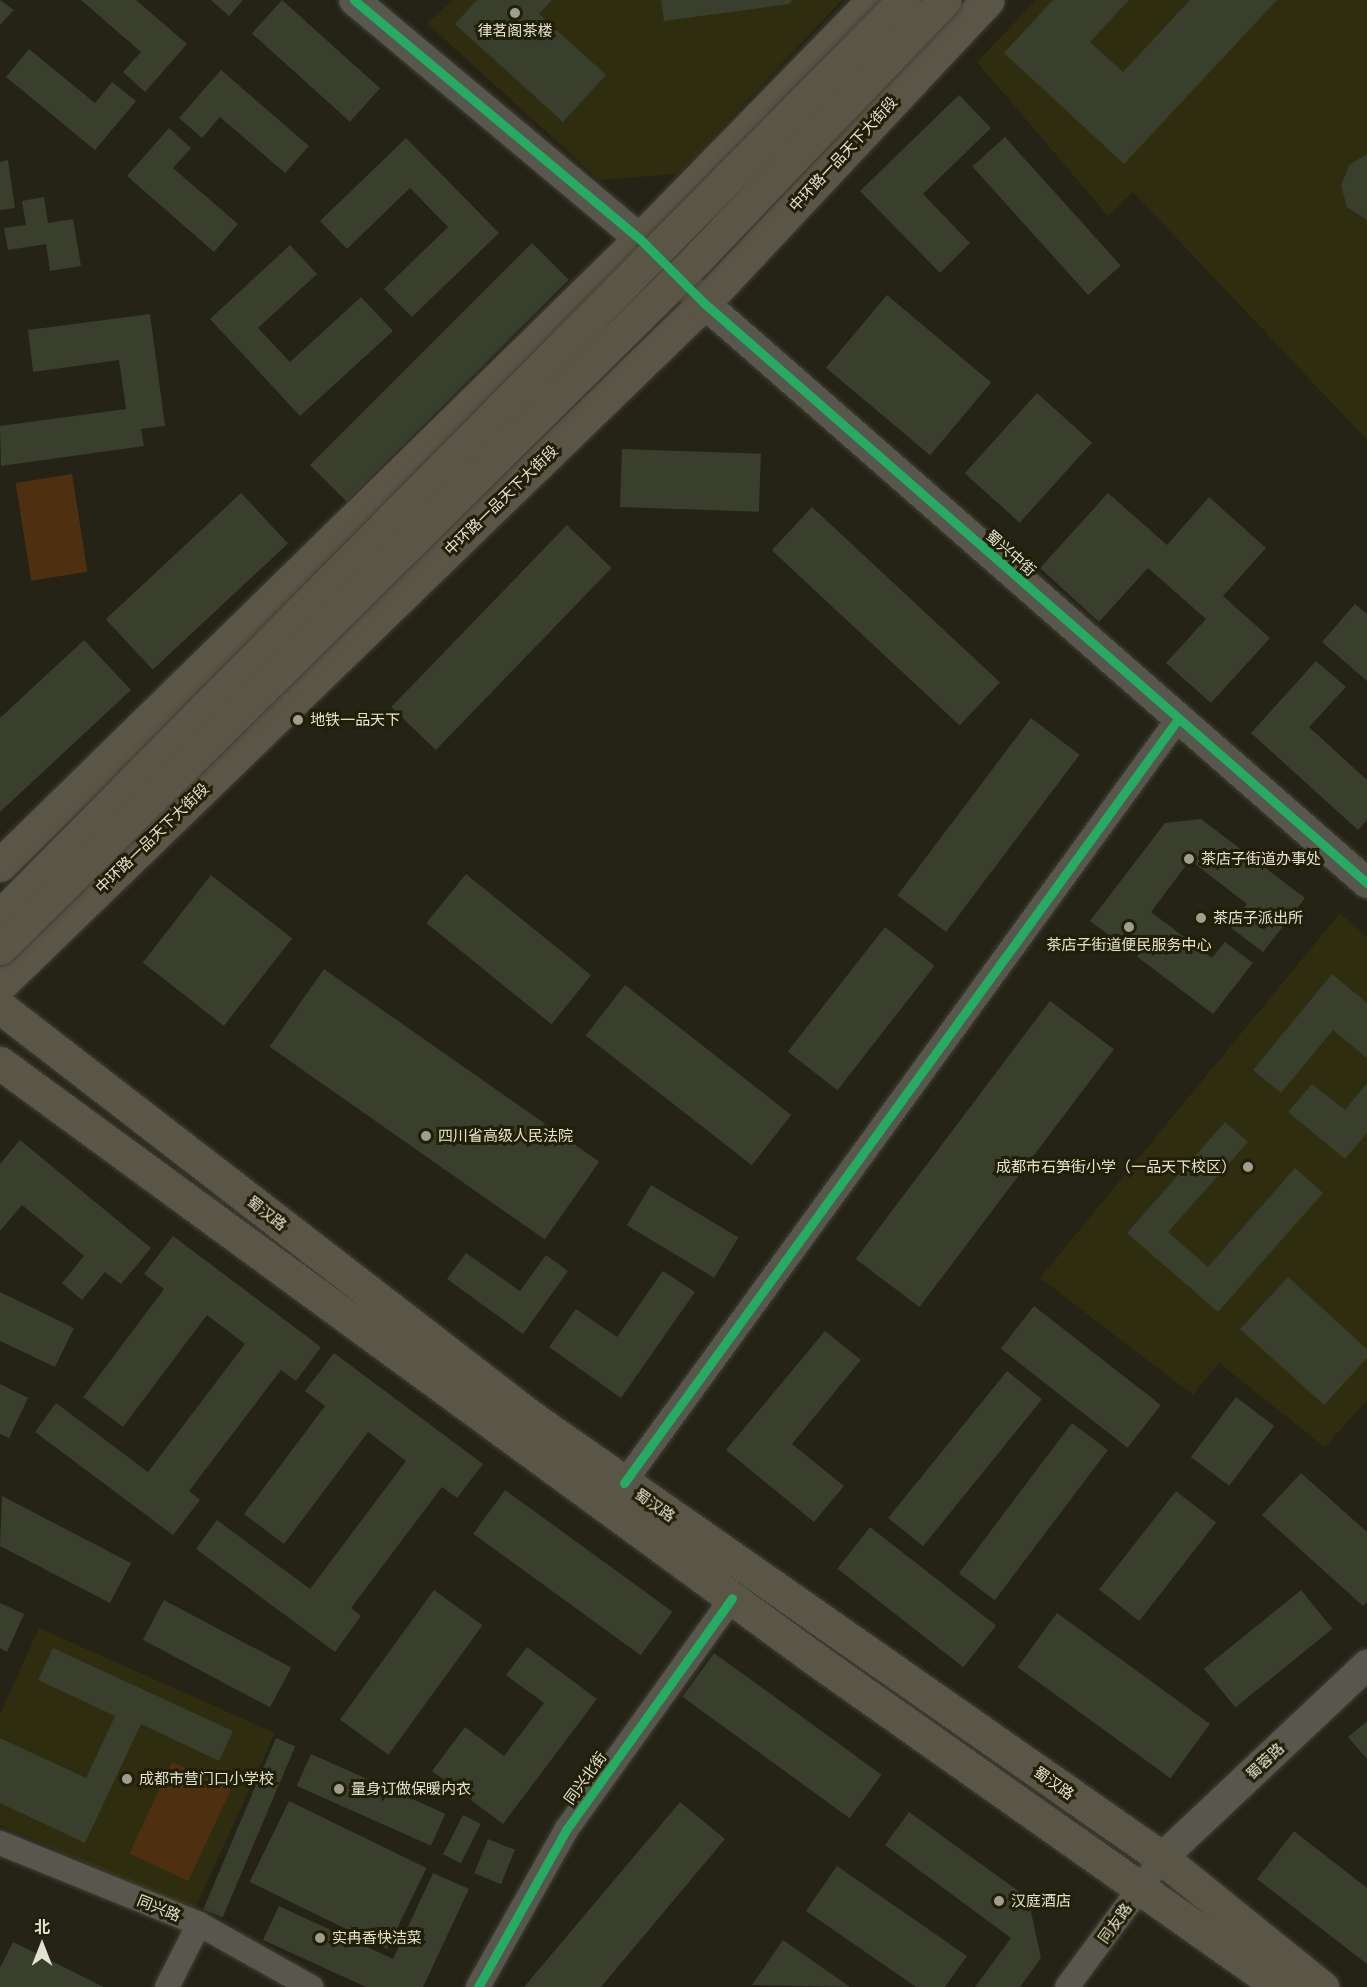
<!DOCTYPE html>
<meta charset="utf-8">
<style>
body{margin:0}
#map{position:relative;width:1367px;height:1987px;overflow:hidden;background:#242316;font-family:"Titillium Web","Noto Sans SC",sans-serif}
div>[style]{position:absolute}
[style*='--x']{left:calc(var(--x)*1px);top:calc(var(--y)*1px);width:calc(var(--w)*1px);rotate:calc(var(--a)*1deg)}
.built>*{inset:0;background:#2f2d0f}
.green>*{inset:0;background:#4e3011;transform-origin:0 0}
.building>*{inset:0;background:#3a3e2d;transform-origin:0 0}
.roads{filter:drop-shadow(0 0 2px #403f34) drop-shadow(0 0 2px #403f34)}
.minor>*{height:24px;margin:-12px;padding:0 12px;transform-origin:12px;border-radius:12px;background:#58574e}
.tertiary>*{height:30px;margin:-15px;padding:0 15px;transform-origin:15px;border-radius:15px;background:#58574e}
.primary>*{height:33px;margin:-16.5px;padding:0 16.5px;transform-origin:16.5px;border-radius:16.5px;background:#5a5647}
.bridges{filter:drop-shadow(0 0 2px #403f34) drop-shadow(0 0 2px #403f34)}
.primary-bridge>*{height:33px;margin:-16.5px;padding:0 16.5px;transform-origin:16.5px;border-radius:16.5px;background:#5a5647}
.cycleway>*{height:9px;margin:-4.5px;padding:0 4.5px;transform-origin:4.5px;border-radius:4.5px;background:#26ab63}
.dots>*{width:16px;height:16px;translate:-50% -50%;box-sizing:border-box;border:3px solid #211f06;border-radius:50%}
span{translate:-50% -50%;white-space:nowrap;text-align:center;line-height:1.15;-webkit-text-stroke:6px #211f06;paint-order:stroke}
.poi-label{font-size:15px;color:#e2e1d2}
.left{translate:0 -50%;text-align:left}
.right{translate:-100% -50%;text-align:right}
.street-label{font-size:15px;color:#e2e1d2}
.north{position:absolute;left:12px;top:1915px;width:60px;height:60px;-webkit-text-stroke:4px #211f06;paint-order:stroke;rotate:0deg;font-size:16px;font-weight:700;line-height:24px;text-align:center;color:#e2e1d2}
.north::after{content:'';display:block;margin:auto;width:21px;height:27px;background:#e2e1d2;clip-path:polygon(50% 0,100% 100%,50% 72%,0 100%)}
</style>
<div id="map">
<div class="built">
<div style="clip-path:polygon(453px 0,842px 0,678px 174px,599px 180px,427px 23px)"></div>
<div style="clip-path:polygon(1036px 0,1367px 0,1367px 440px,1133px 192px,1108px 216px,977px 62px)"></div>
<div style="clip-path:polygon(1340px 913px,1367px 937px,1367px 1400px,1325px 1447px,1219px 1363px,1193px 1395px,1040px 1278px)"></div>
<div style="clip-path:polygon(39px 1628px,275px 1733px,194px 1911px,0 1825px,0 1714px)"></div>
</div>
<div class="green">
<div style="left:72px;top:474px;width:99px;height:57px;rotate:81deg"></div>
<div style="left:172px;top:1762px;width:65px;height:101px;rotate:25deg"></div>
</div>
<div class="building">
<div style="clip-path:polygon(0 0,14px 10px,0 25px)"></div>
<div style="clip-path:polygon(81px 0,136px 0,187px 44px,145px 92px,123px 72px,141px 52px)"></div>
<div style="clip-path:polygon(211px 0,243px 0,229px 16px)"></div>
<div style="left:282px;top:0;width:132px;height:45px;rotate:42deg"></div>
<div style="clip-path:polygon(477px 0,552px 0,539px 14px,606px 75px,563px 122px,455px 24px)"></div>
<div style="clip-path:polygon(661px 0,793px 0,789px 4px,664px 21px)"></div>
<div style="clip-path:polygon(1053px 0,1129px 0,1090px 42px,1123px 72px,1190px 0,1277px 0,1124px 164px,1004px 53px)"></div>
<div style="clip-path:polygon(29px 49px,95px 103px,112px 82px,136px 101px,95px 150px,6px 77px)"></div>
<div style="clip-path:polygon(221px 70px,309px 146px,285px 173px,220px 117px,202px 138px,179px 118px)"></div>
<div style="clip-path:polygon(959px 95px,991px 128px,923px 194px,970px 243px,940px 273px,860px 191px)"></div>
<div style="clip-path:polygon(169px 128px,191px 148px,173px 168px,238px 224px,214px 252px,127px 176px)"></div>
<div style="left:1005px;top:137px;width:173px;height:44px;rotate:48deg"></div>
<div style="clip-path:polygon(406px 138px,499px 233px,412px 317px,384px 289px,448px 227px,410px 188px,347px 249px,320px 221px)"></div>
<div style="clip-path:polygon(1367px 154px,1367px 220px,1347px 207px,1341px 186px,1349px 165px)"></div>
<div style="clip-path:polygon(8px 160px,15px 208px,0 210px,0 162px)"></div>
<div style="clip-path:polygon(44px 197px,48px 223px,73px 219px,81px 266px,50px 271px,46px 244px,8px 250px,4px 228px,26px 225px,22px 201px)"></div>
<div style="left:532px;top:243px;width:52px;height:314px;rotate:45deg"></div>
<div style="clip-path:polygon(290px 245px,317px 274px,258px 328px,290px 362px,361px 297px,393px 331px,300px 416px,210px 319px)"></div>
<div style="left:887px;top:295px;width:136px;height:95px;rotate:40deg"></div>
<div style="clip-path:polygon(150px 314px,165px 426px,141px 429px,144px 446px,1px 466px,0 426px,126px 409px,119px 360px,33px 372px,28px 330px)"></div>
<div style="left:1037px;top:393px;width:74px;height:108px;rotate:42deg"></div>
<div style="left:622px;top:449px;width:139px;height:58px;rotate:2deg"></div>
<div style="left:241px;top:493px;width:69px;height:185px;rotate:47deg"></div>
<div style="clip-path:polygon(1108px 493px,1167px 545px,1209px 497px,1266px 548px,1223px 596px,1270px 638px,1211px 703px,1166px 663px,1206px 619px,1148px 568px,1099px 622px,1040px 568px)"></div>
<div style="left:812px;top:507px;width:257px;height:59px;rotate:43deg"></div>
<div style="left:567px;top:525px;width:62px;height:253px;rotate:44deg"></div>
<div style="clip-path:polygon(1355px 604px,1367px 614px,1367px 681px,1322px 642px)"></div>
<div style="clip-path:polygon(84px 640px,131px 690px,0 812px,0 718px)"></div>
<div style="clip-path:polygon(1316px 661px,1346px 687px,1309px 727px,1367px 780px,1367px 820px,1358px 830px,1251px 733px)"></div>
<div style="left:1031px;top:718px;width:61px;height:222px;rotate:37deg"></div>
<div style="clip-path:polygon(1201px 819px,1305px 898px,1263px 952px,1230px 927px,1247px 904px,1190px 860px,1151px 912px,1212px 958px,1225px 942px,1253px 963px,1213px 1014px,1090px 921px,1165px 823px)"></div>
<div style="left:466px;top:874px;width:161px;height:63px;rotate:39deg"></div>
<div style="left:211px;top:875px;width:103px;height:111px;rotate:38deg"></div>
<div style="left:885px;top:927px;width:63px;height:158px;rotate:38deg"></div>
<div style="left:324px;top:969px;width:336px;height:95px;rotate:35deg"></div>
<div style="clip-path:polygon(1332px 974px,1367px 1003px,1367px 1058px,1333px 1030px,1281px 1093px,1253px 1070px)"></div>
<div style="left:625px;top:985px;width:211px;height:64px;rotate:38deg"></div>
<div style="left:1050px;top:1001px;width:80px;height:323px;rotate:37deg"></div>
<div style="clip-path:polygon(1367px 1083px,1367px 1133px,1345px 1159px,1288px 1112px,1312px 1084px,1345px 1110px)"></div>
<div style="clip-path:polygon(1225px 1122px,1248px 1142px,1168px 1232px,1208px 1267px,1295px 1168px,1323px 1193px,1218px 1312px,1127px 1233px)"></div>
<div style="clip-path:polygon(20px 1140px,151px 1248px,121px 1284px,105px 1272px,82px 1300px,62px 1283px,84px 1256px,22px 1205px,0 1231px,0 1164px)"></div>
<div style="left:651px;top:1185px;width:102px;height:47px;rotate:31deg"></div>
<div style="clip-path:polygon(173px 1236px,321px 1347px,296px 1381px,281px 1370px,189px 1491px,200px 1500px,173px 1535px,35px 1432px,56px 1403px,148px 1472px,245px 1344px,207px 1315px,123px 1427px,83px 1397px,164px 1289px,144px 1274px)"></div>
<div style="clip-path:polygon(466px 1253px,520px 1291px,546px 1255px,568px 1271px,523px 1334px,447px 1279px)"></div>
<div style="clip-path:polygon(663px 1271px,695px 1292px,621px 1398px,549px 1347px,576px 1309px,617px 1337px)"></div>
<div style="clip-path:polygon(1288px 1277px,1367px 1349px,1367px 1358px,1324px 1405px,1240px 1329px)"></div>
<div style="clip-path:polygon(0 1292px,74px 1328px,55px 1367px,0 1341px)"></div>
<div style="left:1034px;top:1306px;width:161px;height:54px;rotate:38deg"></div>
<div style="clip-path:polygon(825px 1331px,861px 1360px,792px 1444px,844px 1486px,814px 1522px,726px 1450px)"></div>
<div style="clip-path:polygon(334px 1353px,483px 1464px,457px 1498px,442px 1487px,351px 1608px,361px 1616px,335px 1652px,196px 1549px,217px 1520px,310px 1589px,406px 1461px,368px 1432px,284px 1544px,244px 1514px,325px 1406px,305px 1391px)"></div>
<div style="left:1007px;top:1371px;width:45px;height:189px;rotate:39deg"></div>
<div style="clip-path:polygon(0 1384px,28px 1398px,9px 1438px,0 1434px)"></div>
<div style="left:1236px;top:1397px;width:48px;height:75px;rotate:37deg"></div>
<div style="left:1072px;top:1423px;width:45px;height:188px;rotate:37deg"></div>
<div style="clip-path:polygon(1301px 1473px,1367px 1532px,1367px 1602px,1363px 1606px,1262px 1515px)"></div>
<div style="left:505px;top:1490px;width:207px;height:54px;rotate:36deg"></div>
<div style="left:1176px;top:1491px;width:51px;height:125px;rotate:38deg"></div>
<div style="clip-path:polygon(2px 1496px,131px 1563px,110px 1603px,0 1546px)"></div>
<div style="left:870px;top:1527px;width:160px;height:53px;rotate:38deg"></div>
<div style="left:434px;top:1590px;width:60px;height:160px;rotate:36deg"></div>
<div style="left:1301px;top:1590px;width:50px;height:125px;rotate:51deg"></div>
<div style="left:164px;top:1600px;width:144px;height:45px;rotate:28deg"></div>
<div style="clip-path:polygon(0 1603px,24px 1614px,7px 1652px,0 1648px)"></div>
<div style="left:1057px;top:1613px;width:189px;height:67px;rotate:36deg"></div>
<div style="clip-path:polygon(527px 1647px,597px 1699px,503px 1824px,432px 1771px,465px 1727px,504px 1756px,544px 1703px,506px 1675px)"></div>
<div style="clip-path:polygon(53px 1648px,233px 1731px,219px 1761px,141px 1724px,85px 1843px,0 1803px,0 1738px,86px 1778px,115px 1716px,38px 1680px)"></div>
<div style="left:714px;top:1653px;width:207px;height:54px;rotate:36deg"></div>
<div style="clip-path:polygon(1367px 1721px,1367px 1759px,1348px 1737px)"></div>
<div style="left:276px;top:1738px;width:21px;height:186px;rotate:23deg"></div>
<div style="left:311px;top:1754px;width:147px;height:35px;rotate:24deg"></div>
<div style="left:289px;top:1801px;width:153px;height:90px;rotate:26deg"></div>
<div style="clip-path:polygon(680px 1802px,725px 1839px,601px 1987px,524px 1987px)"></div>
<div style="clip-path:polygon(909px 1812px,1028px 1898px,1041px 1958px,1020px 1987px,975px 1987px,1011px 1938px,885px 1845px)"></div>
<div style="left:463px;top:1815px;width:20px;height:44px;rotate:27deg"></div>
<div style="clip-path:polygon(1294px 1831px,1367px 1888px,1367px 1964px,1257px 1879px)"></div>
<div style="left:488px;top:1839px;width:29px;height:37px;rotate:22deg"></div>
<div style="clip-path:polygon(837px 1866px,967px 1956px,945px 1987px,916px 1987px,806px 1911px)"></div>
<div style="clip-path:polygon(433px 1873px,469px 1889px,423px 1987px,366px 1987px,263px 1940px,279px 1906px,393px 1959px)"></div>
<div style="clip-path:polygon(783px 1940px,850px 1987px,752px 1985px)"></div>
<div style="clip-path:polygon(13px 1942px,104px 1987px,0 1987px,0 1968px)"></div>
</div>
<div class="roads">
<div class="minor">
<div style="--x:624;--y:1483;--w:944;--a:-54.05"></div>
<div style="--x:0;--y:1843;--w:215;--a:22.1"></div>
<div style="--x:199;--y:1924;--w:129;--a:29.4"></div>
<div style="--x:167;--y:1987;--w:71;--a:-63.1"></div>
<div style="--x:478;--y:1987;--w:180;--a:-60.7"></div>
<div style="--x:566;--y:1830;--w:285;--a:-54.4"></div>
<div style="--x:1067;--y:1987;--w:160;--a:-53.6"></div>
</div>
<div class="tertiary">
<div style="--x:354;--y:0;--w:373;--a:39.9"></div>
<div style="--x:640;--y:239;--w:91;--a:45"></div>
<div style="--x:704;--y:303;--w:881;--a:41.18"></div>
<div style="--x:1162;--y:1858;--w:282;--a:-43.3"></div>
</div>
<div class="primary">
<div style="--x:0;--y:865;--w:895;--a:-44.37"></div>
<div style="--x:640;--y:239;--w:334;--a:-45.7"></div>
<div style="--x:0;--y:985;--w:980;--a:-44.09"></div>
<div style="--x:704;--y:303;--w:415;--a:-46.9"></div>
<div style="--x:0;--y:1007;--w:671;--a:37.67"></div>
<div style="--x:531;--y:1417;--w:770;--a:34.95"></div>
<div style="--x:1162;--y:1858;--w:206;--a:38.9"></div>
<div style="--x:0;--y:1063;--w:1010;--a:36.18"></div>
<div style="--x:815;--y:1659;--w:569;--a:35.2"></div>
</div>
</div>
<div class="bridges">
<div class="primary-bridge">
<div style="--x:0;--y:916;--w:1287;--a:-45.38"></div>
<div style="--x:0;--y:948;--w:974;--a:-44.67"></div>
<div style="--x:693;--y:263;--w:364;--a:-46.3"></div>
</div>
</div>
<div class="cycleway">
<div style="--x:354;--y:0;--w:373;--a:39.9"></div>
<div style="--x:640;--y:239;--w:91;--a:45"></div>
<div style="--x:704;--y:303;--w:881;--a:41.18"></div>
<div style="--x:624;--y:1483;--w:944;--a:-54.05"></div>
<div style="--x:478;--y:1987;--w:180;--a:-60.7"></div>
<div style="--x:566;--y:1830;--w:285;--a:-54.4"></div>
</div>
<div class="dots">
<div style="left:515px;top:13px;background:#a09e90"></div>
<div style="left:298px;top:720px;background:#a09e90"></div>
<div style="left:1189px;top:859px;background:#a09e90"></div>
<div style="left:1201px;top:918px;background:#a09e90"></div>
<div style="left:1129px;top:927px;background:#a09e90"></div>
<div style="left:426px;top:1136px;background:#a09e90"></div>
<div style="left:1248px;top:1167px;background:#a09e90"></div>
<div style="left:127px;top:1779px;background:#a09e90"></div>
<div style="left:339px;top:1789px;background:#a09e90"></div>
<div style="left:999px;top:1901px;background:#a09e90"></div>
<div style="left:320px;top:1938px;background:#a09e90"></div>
</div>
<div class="poi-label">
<span style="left:515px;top:31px">律茗阁茶楼</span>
<span class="left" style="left:310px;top:720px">地铁一品天下</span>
<span class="left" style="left:1201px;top:859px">茶店子街道办事处</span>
<span class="left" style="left:1213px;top:918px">茶店子派出所</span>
<span style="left:1129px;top:945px">茶店子街道便民服务中心</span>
<span class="left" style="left:438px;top:1136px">四川省高级人民法院</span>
<span class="right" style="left:1236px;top:1167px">成都市石笋街小学（一品天下校区）</span>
<span class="left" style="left:139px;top:1779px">成都市营门口小学校</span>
<span class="left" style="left:351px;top:1789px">量身订做保暖内衣</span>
<span class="left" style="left:1011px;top:1901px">汉庭酒店</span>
<span class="left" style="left:332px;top:1938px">实冉香快洁菜</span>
</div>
<div class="street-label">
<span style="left:843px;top:154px;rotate:-47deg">中环路一品天下大街段</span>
<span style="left:501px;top:500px;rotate:-44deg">中环路一品天下大街段</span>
<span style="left:1011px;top:553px;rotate:41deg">蜀兴中街</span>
<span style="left:152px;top:838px;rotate:-44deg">中环路一品天下大街段</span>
<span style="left:267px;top:1213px;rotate:38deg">蜀汉路</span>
<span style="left:655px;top:1505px;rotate:35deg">蜀汉路</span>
<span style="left:1265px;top:1761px;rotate:-43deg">蜀蓉路</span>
<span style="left:585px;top:1778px;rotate:-54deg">同兴北街</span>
<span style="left:1054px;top:1783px;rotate:35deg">蜀汉路</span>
<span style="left:159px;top:1908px;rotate:22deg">同兴路</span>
<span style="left:1115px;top:1923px;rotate:-54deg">同友路</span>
</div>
<div class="north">北</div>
</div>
